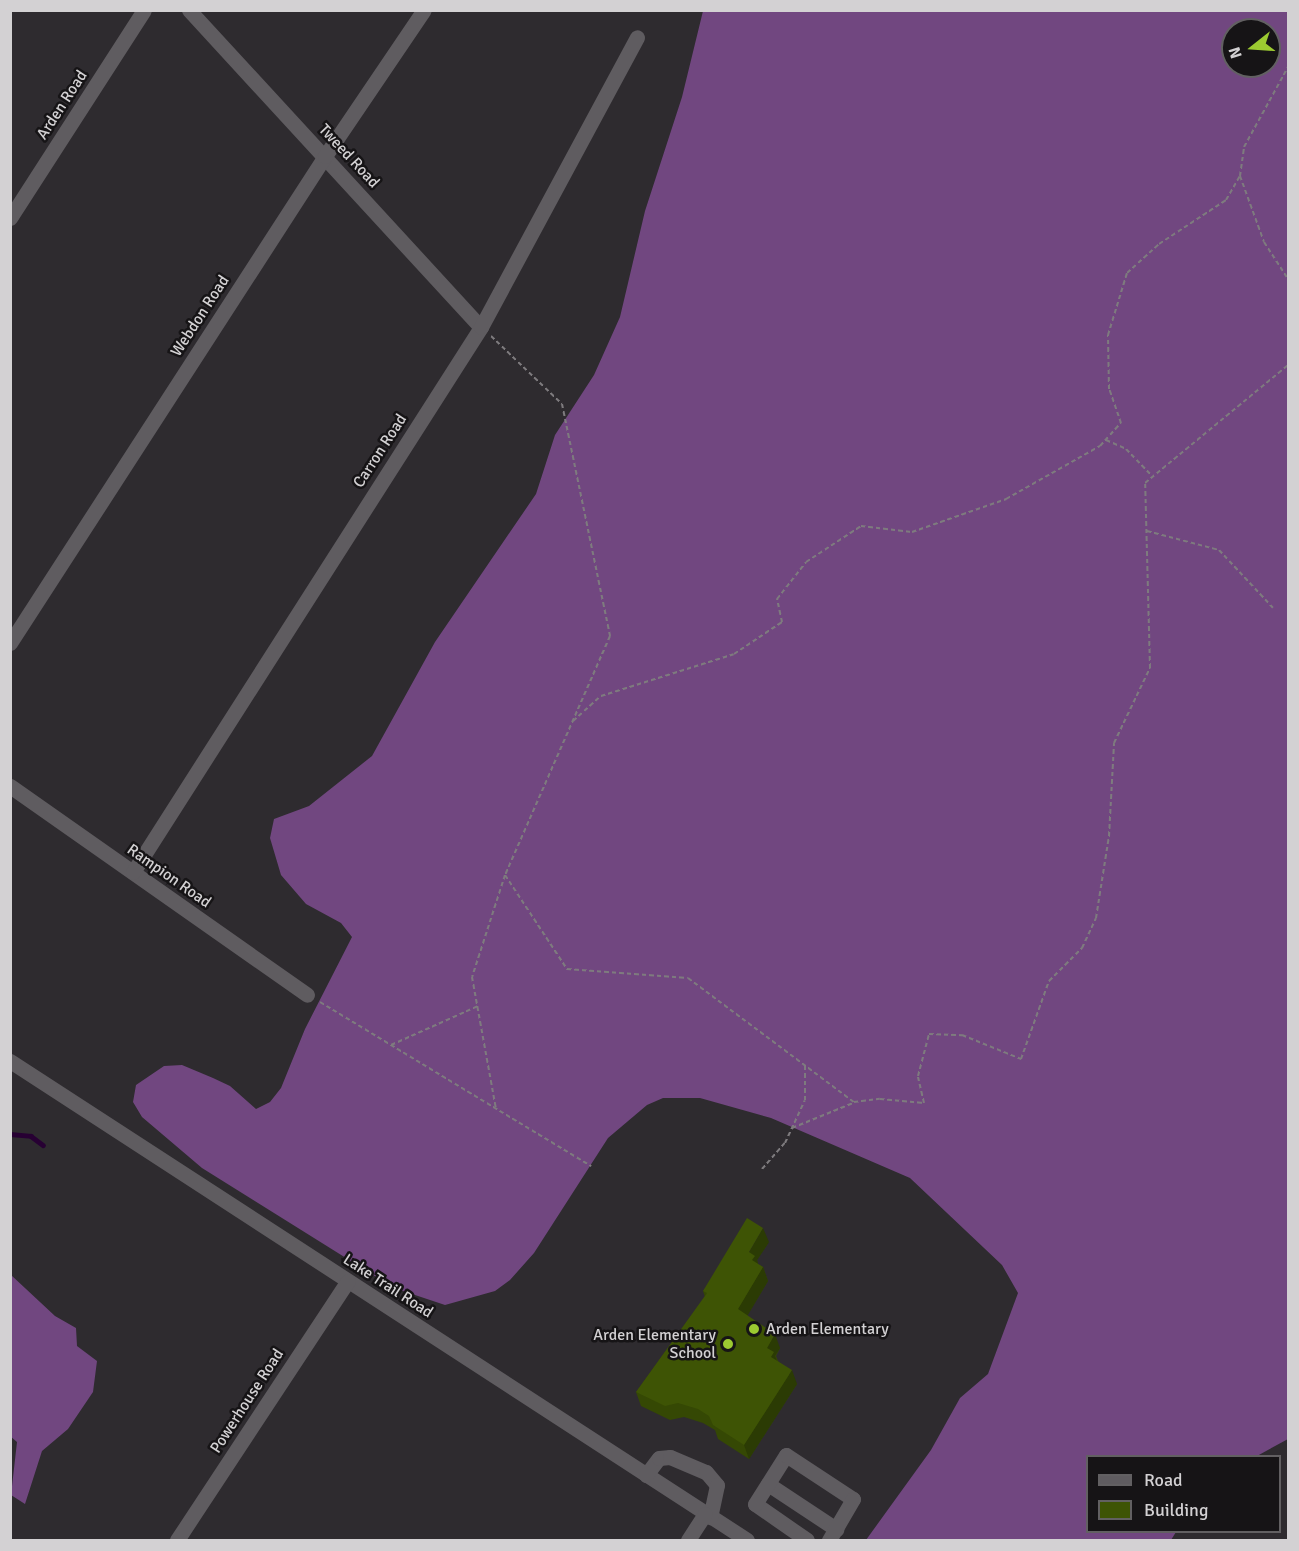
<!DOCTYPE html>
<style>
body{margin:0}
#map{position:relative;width:1299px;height:1551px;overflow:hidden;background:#2e2b2f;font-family:Signika,sans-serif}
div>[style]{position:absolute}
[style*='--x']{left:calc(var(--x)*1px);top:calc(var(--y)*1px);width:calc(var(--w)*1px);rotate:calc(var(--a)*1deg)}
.forest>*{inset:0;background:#714780}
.stream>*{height:4.5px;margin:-2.25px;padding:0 2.25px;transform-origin:2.25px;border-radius:2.25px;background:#270033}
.path>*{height:2px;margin-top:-1px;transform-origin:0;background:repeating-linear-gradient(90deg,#7e7b7e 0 4.5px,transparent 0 7.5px)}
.minor>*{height:15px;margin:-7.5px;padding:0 7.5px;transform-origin:7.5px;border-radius:7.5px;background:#5f5c60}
.wall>*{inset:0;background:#354804}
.shaded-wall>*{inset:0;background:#2b3b04}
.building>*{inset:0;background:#3e5405}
.dots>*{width:16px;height:16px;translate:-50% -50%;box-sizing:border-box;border:3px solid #161416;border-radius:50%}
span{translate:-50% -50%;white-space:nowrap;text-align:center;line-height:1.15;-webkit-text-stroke:5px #161416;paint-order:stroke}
.street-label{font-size:16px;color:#d3d1d3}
.poi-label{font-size:16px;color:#d3d1d3}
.left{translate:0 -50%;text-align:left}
.right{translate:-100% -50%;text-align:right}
.frame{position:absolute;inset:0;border:12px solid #d3d1d3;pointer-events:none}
.legend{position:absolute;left:1086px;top:1455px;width:195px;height:78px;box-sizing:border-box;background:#161416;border:2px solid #626062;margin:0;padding:8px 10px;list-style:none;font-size:18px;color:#d3d1d3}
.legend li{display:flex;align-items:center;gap:12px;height:30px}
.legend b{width:30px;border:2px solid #626062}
.north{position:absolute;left:1221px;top:18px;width:60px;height:60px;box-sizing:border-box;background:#161416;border:2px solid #626062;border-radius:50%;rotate:253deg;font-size:16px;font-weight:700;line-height:24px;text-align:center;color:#d3d1d3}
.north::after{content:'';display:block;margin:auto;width:21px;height:27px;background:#9cca31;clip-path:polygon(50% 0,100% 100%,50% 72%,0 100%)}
</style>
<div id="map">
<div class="forest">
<div style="clip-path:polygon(evenodd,703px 11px,1288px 11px,1288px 1439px,1257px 1456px,1088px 1456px,1088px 1532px,1176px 1532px,1171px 1540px,866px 1540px,931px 1450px,960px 1398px,988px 1374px,1018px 1293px,1002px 1265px,910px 1178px,771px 1118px,700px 1098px,663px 1098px,647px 1105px,608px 1138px,534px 1253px,510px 1280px,495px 1291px,445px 1305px,394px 1288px,202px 1168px,142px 1117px,133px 1102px,136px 1085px,164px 1066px,182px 1065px,213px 1078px,230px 1086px,256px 1109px,270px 1102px,281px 1088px,305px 1029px,352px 937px,341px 923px,306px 904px,281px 875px,270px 838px,274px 819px,309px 806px,372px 756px,435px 642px,536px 494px,555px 435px,594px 375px,620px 317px,645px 211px,682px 97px,703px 11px,1233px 30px,1269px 30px,1269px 66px,1233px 66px,1233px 30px)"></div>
<div style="clip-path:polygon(11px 1275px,55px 1316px,76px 1328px,77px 1346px,97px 1361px,93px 1392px,68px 1429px,42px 1451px,25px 1504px,11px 1495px,17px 1442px,10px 1436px)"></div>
</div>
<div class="stream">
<div style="--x:10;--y:1134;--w:21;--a:5"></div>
<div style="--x:31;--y:1136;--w:15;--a:37"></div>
</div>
<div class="path">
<div style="--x:1240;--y:176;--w:70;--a:70"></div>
<div style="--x:1264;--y:242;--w:44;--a:57"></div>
<div style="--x:491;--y:336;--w:98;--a:43.8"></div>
<div style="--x:562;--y:404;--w:237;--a:78.3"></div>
<div style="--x:610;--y:636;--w:261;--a:113.7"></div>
<div style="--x:505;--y:875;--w:107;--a:107.9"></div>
<div style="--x:472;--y:977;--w:134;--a:79.7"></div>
<div style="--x:1106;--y:440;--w:22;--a:24"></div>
<div style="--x:1126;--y:449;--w:39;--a:46"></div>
<div style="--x:1147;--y:531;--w:74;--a:14.8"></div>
<div style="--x:1219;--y:550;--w:79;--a:47"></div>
<div style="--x:573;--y:721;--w:38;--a:-42"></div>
<div style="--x:601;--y:696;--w:139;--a:-17.5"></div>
<div style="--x:734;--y:654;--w:58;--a:-33.7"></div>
<div style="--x:782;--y:622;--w:24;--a:-102"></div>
<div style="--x:777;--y:599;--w:47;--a:-51.9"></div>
<div style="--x:806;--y:562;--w:66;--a:-33.2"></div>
<div style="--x:861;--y:526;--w:51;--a:6.7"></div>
<div style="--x:912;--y:532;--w:100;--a:-19.3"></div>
<div style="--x:1006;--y:499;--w:108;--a:-29.4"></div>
<div style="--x:1100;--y:446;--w:31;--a:-48"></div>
<div style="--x:1121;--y:423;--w:36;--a:-109"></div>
<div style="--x:1109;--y:389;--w:54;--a:-91.1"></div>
<div style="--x:1108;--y:335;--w:65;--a:-73"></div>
<div style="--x:1127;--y:273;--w:43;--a:-42.2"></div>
<div style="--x:1159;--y:244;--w:80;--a:-33.3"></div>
<div style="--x:1226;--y:200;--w:28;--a:-60"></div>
<div style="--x:1240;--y:176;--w:29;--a:-82"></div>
<div style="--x:1244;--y:147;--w:91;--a:-61.2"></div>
<div style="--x:505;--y:875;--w:113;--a:56.6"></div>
<div style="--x:567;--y:969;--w:121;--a:4.3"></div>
<div style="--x:688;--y:978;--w:207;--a:36.8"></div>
<div style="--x:854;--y:1102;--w:26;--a:-7"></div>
<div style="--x:880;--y:1099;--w:44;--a:5.2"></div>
<div style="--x:924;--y:1103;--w:28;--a:-103"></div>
<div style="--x:918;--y:1076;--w:43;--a:-75.3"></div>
<div style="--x:929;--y:1034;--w:33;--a:2"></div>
<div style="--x:962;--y:1035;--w:64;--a:22.1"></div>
<div style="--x:1021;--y:1059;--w:83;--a:-70.3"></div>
<div style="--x:1049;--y:981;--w:47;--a:-45"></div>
<div style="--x:1082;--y:948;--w:33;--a:-65"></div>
<div style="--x:1096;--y:918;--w:83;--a:-81"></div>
<div style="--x:1109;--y:836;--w:93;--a:-86.9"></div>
<div style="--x:1114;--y:743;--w:83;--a:-64.4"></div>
<div style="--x:1150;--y:668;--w:185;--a:-91.5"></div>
<div style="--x:1145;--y:483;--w:185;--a:-39.5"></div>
<div style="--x:320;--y:1002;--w:317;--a:31.2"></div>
<div style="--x:391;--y:1045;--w:95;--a:-24.1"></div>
<div style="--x:792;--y:1128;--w:66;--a:-22.3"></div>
<div style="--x:762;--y:1169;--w:35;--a:-49"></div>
<div style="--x:785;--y:1143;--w:47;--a:-65.1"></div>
<div style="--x:805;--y:1100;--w:34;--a:-90"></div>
</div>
<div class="minor">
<div style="--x:189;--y:10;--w:431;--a:47.4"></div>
<div style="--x:10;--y:218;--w:247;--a:-57.2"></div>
<div style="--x:10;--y:643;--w:580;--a:-57.1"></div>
<div style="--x:325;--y:156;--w:176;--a:-55.9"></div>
<div style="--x:10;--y:786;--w:363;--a:35.1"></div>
<div style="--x:133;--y:872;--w:647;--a:-57.44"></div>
<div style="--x:481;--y:327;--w:329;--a:-61.7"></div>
<div style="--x:10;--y:1061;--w:879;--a:33.02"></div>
<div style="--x:646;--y:1475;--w:21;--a:-53"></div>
<div style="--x:659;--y:1458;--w:11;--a:-5"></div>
<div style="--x:670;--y:1457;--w:39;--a:23"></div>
<div style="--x:706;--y:1472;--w:17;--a:50"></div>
<div style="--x:717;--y:1485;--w:33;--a:102"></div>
<div style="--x:768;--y:1484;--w:82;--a:33.5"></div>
<div style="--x:177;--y:1540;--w:310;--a:-56.6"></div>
<div style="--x:688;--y:1540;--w:31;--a:-57"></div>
<div style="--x:807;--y:1540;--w:63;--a:-145.3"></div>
<div style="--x:755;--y:1504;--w:58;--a:-57.7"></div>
<div style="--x:786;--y:1455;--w:80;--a:33.3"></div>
<div style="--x:853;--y:1499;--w:48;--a:120.3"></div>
</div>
<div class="wall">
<div style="clip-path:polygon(769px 1242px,757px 1260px,758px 1264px,763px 1267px,768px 1281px,747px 1316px,780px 1348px,776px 1356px,778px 1361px,797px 1384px,749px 1459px,718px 1439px,715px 1430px,703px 1423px,684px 1417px,670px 1420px,641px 1406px,636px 1392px,705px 1297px,703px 1291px)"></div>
</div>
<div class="shaded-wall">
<div style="clip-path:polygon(763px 1228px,769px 1242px,757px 1260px,760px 1270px,754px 1265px,749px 1252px)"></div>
<div style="clip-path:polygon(763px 1267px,768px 1281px,743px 1323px,738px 1309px)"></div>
<div style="clip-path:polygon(775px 1334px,780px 1348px,775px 1356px,779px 1366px,772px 1361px,767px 1348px)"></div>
<div style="clip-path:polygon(792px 1370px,797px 1384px,749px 1459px,744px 1445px)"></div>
</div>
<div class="building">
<div style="clip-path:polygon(747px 1218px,763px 1228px,749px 1252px,755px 1256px,752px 1260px,763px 1267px,738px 1309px,775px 1334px,767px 1348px,774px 1352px,771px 1357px,792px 1370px,744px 1445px,713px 1425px,709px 1416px,698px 1409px,678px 1403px,665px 1406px,636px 1392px,707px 1293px,703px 1291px)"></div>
</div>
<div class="dots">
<div style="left:754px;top:1329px;background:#9cca31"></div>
<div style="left:728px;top:1344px;background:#9cca31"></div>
</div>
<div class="street-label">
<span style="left:62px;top:105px;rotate:-57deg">Arden Road</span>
<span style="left:349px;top:156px;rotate:47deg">Tweed Road</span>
<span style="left:200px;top:316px;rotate:-57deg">Webdon Road</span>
<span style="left:380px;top:451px;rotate:-57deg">Carron Road</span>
<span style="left:169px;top:876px;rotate:35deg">Rampion Road</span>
<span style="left:388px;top:1286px;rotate:33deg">Lake Trail Road</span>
<span style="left:247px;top:1401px;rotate:-57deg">Powerhouse Road</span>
</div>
<div class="poi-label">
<span class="left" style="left:766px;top:1329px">Arden Elementary</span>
<span class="right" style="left:716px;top:1344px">Arden Elementary<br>School</span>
</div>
<div class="frame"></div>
<ul class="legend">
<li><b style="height:8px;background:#5f5c60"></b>Road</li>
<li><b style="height:16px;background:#3e5405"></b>Building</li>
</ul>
<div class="north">N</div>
</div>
